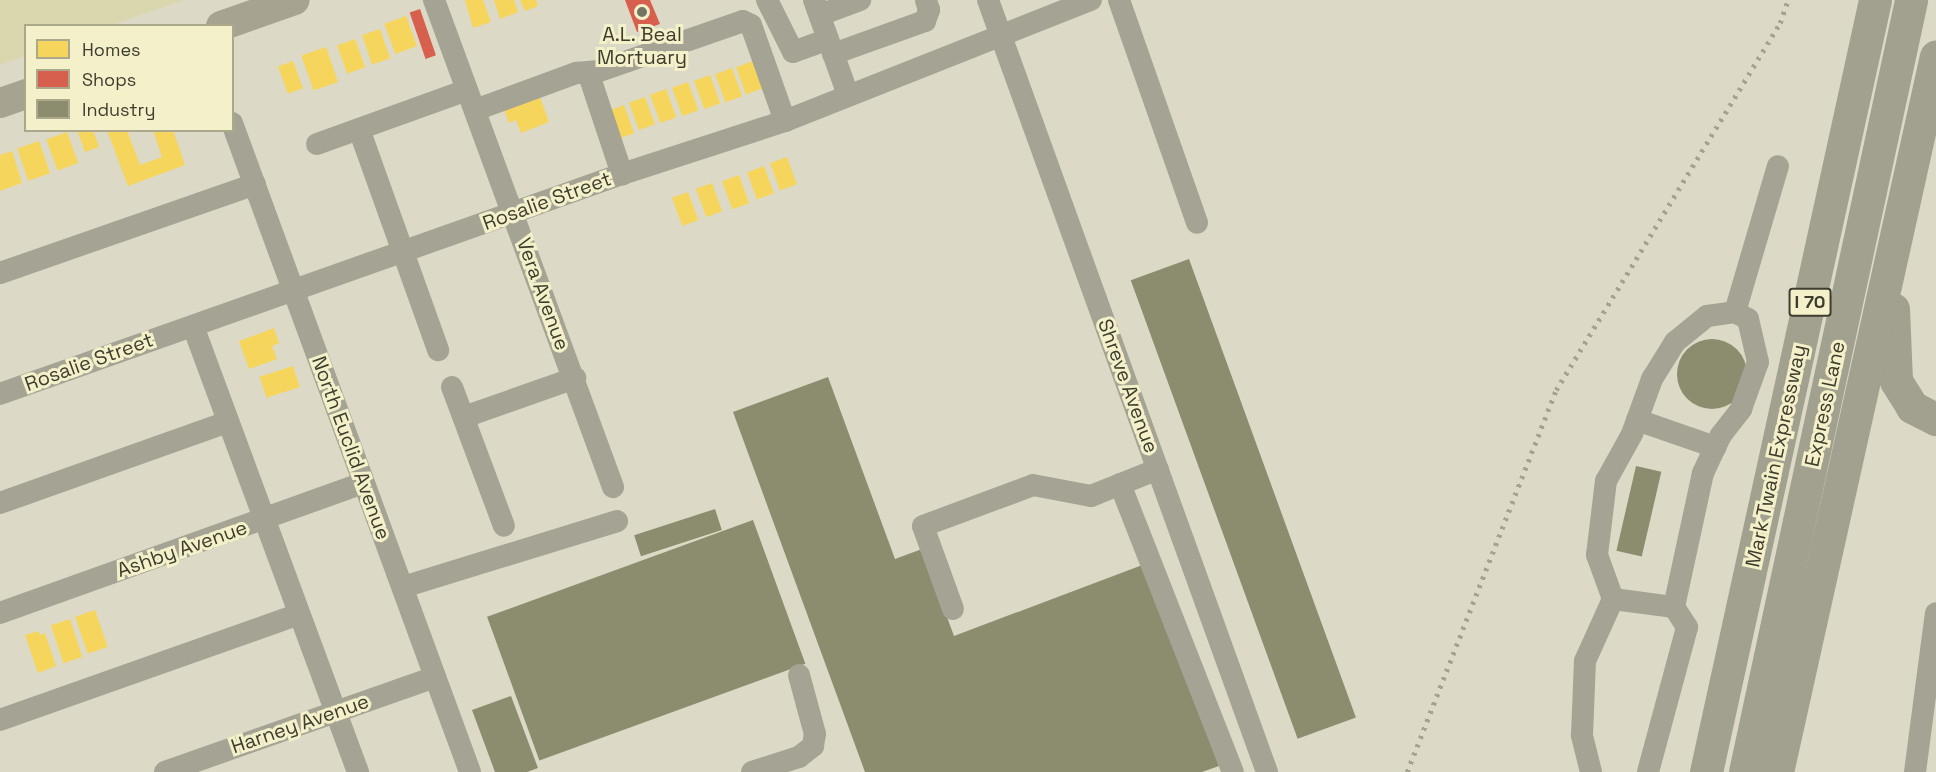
<!DOCTYPE html>
<style>
body{margin:0}
#map{position:relative;width:1936px;height:772px;overflow:hidden;background:#dcdac6;font-family:"Space Grotesk",sans-serif}
div>[style]{position:absolute}
[style*='--x']{left:calc(var(--x)*1px);top:calc(var(--y)*1px);width:calc(var(--w)*1px);rotate:calc(var(--a)*1deg)}
.green>*{inset:0;background:#dad6ad}
.homes>*{inset:0;background:#f6d55c;transform-origin:0 0}
.shops>*{inset:0;background:#d6604d;transform-origin:0 0}
.industry>*{inset:0;background:#8c8c6e;transform-origin:0 0}
.round{border-radius:50%}
.minor>*{height:22px;margin:-11px;padding:0 11px;transform-origin:11px;border-radius:11px;background:#a5a393}
.major>*{height:30px;margin:-15px;padding:0 15px;transform-origin:15px;border-radius:15px;background:#a6a491}
.highway>*{height:33px;margin:-16.5px;padding:0 16.5px;transform-origin:16.5px;border-radius:16.5px;background:#a2a08e}
.rail>*{height:4.5px;margin-top:-2.25px;transform-origin:0;background:repeating-linear-gradient(90deg,#a3a293 0 3px,transparent 0 9px)}
.dots>*{width:16px;height:16px;translate:-50% -50%;box-sizing:border-box;border:3px solid #f3f0ca;border-radius:50%}
span{translate:-50% -50%;white-space:nowrap;text-align:center;line-height:1.15;-webkit-text-stroke:6px #f3f0ca;paint-order:stroke}
.shield-label span{padding:2px 4px;background:#f3f0ca;border:2px solid;border-radius:4px;-webkit-text-stroke-width:0}
.shield-label{font-size:18px;color:#3e3d2e;font-weight:700}
.poi-label{font-size:20px;color:#3e3d2e}
.street-label{font-size:20px;color:#3e3d2e}
.legend{position:absolute;left:24px;top:24px;width:210px;height:108px;box-sizing:border-box;background:#f3f0ca;border:2px solid #aba88c;margin:0;padding:8px 10px;list-style:none;font-size:18px;color:#3e3d2e}
.legend li{display:flex;align-items:center;gap:12px;height:30px}
.legend b{width:30px;border:2px solid #aba88c}
</style>
<div id="map">
<div class="green">
<div style="clip-path:polygon(0 0,184px 0,112px 25px,26px 26px,25px 56px,0 65px)"></div>
</div>
<div class="homes">
<div style="clip-path:polygon(465px 0,483px 0,491px 22px,473px 28px)"></div>
<div style="clip-path:polygon(494px 0,514px 0,518px 12px,500px 19px)"></div>
<div style="clip-path:polygon(520px 0,536px 0,538px 6px,525px 11px)"></div>
<div style="left:406px;top:16px;width:32px;height:23px;rotate:70deg"></div>
<div style="left:380px;top:29px;width:31px;height:19px;rotate:71deg"></div>
<div style="left:355px;top:39px;width:30px;height:19px;rotate:70deg"></div>
<div style="left:326px;top:47px;width:37px;height:26px;rotate:71deg"></div>
<div style="left:293px;top:61px;width:29px;height:16px;rotate:70deg"></div>
<div style="left:753px;top:61px;width:29px;height:18px;rotate:70deg"></div>
<div style="left:732px;top:68px;width:30px;height:18px;rotate:70deg"></div>
<div style="left:710px;top:75px;width:30px;height:17px;rotate:70deg"></div>
<div style="left:688px;top:82px;width:30px;height:17px;rotate:70deg"></div>
<div style="left:666px;top:89px;width:30px;height:17px;rotate:70deg"></div>
<div style="clip-path:polygon(539px 94px,549px 122px,521px 133px,516px 120px,509px 123px,503px 107px)"></div>
<div style="left:645px;top:97px;width:29px;height:17px;rotate:70deg"></div>
<div style="left:624px;top:105px;width:30px;height:18px;rotate:70deg"></div>
<div style="clip-path:polygon(77px 130px,93px 130px,99px 147px,85px 152px)"></div>
<div style="clip-path:polygon(107px 130px,127px 130px,140px 165px,162px 157px,153px 130px,173px 130px,185px 165px,128px 186px)"></div>
<div style="left:67px;top:132px;width:33px;height:22px;rotate:70deg"></div>
<div style="left:39px;top:141px;width:34px;height:23px;rotate:71deg"></div>
<div style="clip-path:polygon(12px 151px,22px 183px,0 191px,0 155px)"></div>
<div style="left:787px;top:157px;width:29px;height:18px;rotate:70deg"></div>
<div style="left:764px;top:166px;width:29px;height:18px;rotate:70deg"></div>
<div style="left:739px;top:175px;width:30px;height:18px;rotate:70deg"></div>
<div style="left:712px;top:183px;width:30px;height:17px;rotate:70deg"></div>
<div style="left:688px;top:192px;width:30px;height:17px;rotate:70deg"></div>
<div style="clip-path:polygon(274px 328px,279px 343px,272px 346px,277px 359px,249px 369px,239px 341px)"></div>
<div style="left:293px;top:366px;width:22px;height:35px;rotate:72deg"></div>
<div style="left:95px;top:610px;width:39px;height:21px;rotate:71deg"></div>
<div style="left:70px;top:619px;width:40px;height:20px;rotate:72deg"></div>
<div style="clip-path:polygon(38px 631px,40px 635px,45px 633px,56px 666px,38px 673px,25px 635px)"></div>
</div>
<div class="shops">
<div style="clip-path:polygon(625px 0,650px 0,660px 24px,637px 32px)"></div>
<div style="left:420px;top:9px;width:49px;height:11px;rotate:71deg"></div>
</div>
<div class="industry">
<div style="left:1189px;top:259px;width:488px;height:62px;rotate:70deg"></div>
<div class="round" style="left:1677px;top:339px;width:70px;height:70px"></div>
<div style="clip-path:polygon(828px 377px,895px 559px,922px 549px,954px 636px,1145px 564px,1219px 766px,1202px 772px,865px 772px,733px 412px)"></div>
<div style="left:1636px;top:466px;width:26px;height:87px;rotate:13deg"></div>
<div style="left:715px;top:509px;width:22px;height:85px;rotate:72deg"></div>
<div style="left:753px;top:520px;width:153px;height:283px;rotate:70deg"></div>
<div style="clip-path:polygon(511px 696px,538px 768px,527px 772px,495px 772px,472px 710px)"></div>
</div>
<div class="minor">
<div style="--x:434;--y:0;--w:519;--a:69.82"></div>
<div style="--x:767;--y:0;--w:58;--a:63.4"></div>
<div style="--x:793;--y:52;--w:37;--a:-20"></div>
<div style="--x:814;--y:0;--w:101;--a:70.3"></div>
<div style="--x:988;--y:0;--w:821;--a:70.13"></div>
<div style="--x:1119;--y:0;--w:236;--a:70.7"></div>
<div style="--x:820;--y:15;--w:43;--a:-20.6"></div>
<div style="--x:833;--y:54;--w:98;--a:-19.7"></div>
<div style="--x:925;--y:21;--w:12;--a:-70"></div>
<div style="--x:929;--y:10;--w:10;--a:-107"></div>
<div style="--x:588;--y:72;--w:108;--a:71.6"></div>
<div style="--x:475;--y:110;--w:108;--a:-20.1"></div>
<div style="--x:576;--y:73;--w:23;--a:-5"></div>
<div style="--x:599;--y:71;--w:152;--a:-19.1"></div>
<div style="--x:743;--y:21;--w:9;--a:27"></div>
<div style="--x:751;--y:25;--w:102;--a:70.5"></div>
<div style="--x:232;--y:123;--w:691;--a:69.86"></div>
<div style="--x:359;--y:129;--w:235;--a:70.3"></div>
<div style="--x:317;--y:144;--w:159;--a:-19.8"></div>
<div style="--x:0;--y:273;--w:270;--a:-19.2"></div>
<div style="--x:193;--y:326;--w:476;--a:69.7"></div>
<div style="--x:452;--y:387;--w:148;--a:69.5"></div>
<div style="--x:0;--y:394;--w:660;--a:-19.48"></div>
<div style="--x:622;--y:174;--w:171;--a:-18"></div>
<div style="--x:785;--y:121;--w:329;--a:-21.6"></div>
<div style="--x:464;--y:417;--w:118;--a:-19.4"></div>
<div style="--x:1637;--y:420;--w:83;--a:19.1"></div>
<div style="--x:1120;--y:484;--w:309;--a:68.6"></div>
<div style="--x:0;--y:503;--w:241;--a:-19.6"></div>
<div style="--x:403;--y:587;--w:224;--a:-17.1"></div>
<div style="--x:1613;--y:599;--w:62;--a:7.5"></div>
<div style="--x:953;--y:609;--w:88;--a:-109.9"></div>
<div style="--x:923;--y:526;--w:117;--a:-20.4"></div>
<div style="--x:1033;--y:485;--w:59;--a:10.7"></div>
<div style="--x:1091;--y:496;--w:72;--a:-21.9"></div>
<div style="--x:0;--y:613;--w:386;--a:-19.7"></div>
<div style="--x:0;--y:720;--w:317;--a:-19.5"></div>
<div style="--x:165;--y:772;--w:286;--a:-19.4"></div>
<div style="--x:752;--y:772;--w:49;--a:-17.7"></div>
<div style="--x:799;--y:757;--w:18;--a:-38"></div>
<div style="--x:813;--y:746;--w:12;--a:-81"></div>
<div style="--x:815;--y:734;--w:61;--a:-105.2"></div>
<div style="--x:1591;--y:772;--w:38;--a:-104"></div>
<div style="--x:1582;--y:735;--w:74;--a:-87.7"></div>
<div style="--x:1585;--y:661;--w:68;--a:-65.7"></div>
<div style="--x:1613;--y:599;--w:47;--a:-110"></div>
<div style="--x:1597;--y:555;--w:75;--a:-83.1"></div>
<div style="--x:1606;--y:481;--w:54;--a:-61"></div>
<div style="--x:1632;--y:434;--w:59;--a:-70"></div>
<div style="--x:1652;--y:379;--w:44;--a:-58.1"></div>
<div style="--x:1675;--y:342;--w:41;--a:-39.1"></div>
<div style="--x:1707;--y:316;--w:28;--a:-8"></div>
<div style="--x:1735;--y:312;--w:152;--a:-73.6"></div>
<div style="--x:1648;--y:772;--w:150;--a:-74.9"></div>
<div style="--x:1687;--y:627;--w:24;--a:-123"></div>
<div style="--x:1674;--y:607;--w:137;--a:-77.8"></div>
<div style="--x:1703;--y:473;--w:42;--a:-64.7"></div>
<div style="--x:1721;--y:435;--w:33;--a:-52"></div>
<div style="--x:1741;--y:409;--w:50;--a:-70.1"></div>
<div style="--x:1758;--y:362;--w:44;--a:-103.1"></div>
<div style="--x:1748;--y:319;--w:15;--a:-152"></div>
<div style="--x:1915;--y:772;--w:160;--a:-82.5"></div>
</div>
<div class="major">
<div style="--x:221;--y:26;--w:78;--a:-19.4"></div>
<div style="--x:0;--y:103;--w:28;--a:-19"></div>
</div>
<div class="highway">
<div style="--x:1893;--y:309;--w:72;--a:87.6"></div>
<div style="--x:1896;--y:381;--w:31;--a:58"></div>
<div style="--x:1912;--y:407;--w:27;--a:27"></div>
<div style="--x:1706;--y:772;--w:790;--a:-77.65"></div>
<div style="--x:1745;--y:772;--w:790;--a:-77.86"></div>
<div style="--x:1777;--y:772;--w:733;--a:-77.48"></div>
</div>
<div class="rail">
<div style="--x:1407;--y:772;--w:410;--a:-68.7"></div>
<div style="--x:1556;--y:390;--w:430;--a:-58.6"></div>
<div style="--x:1780;--y:23;--w:24;--a:-71"></div>
</div>
<div class="dots">
<div style="left:642px;top:12px;background:#757463"></div>
</div>
<div class="shield-label">
<span style="left:1810px;top:302px">I 70</span>
</div>
<div class="poi-label">
<span style="left:642px;top:46px">A.L. Beal<br>Mortuary</span>
</div>
<div class="street-label">
<span style="left:547px;top:201px;rotate:-20deg">Rosalie Street</span>
<span style="left:543px;top:294px;rotate:70deg">Vera Avenue</span>
<span style="left:89px;top:362px;rotate:-20deg">Rosalie Street</span>
<span style="left:1128px;top:386px;rotate:70deg">Shreve Avenue</span>
<span style="left:1825px;top:404px;rotate:-78deg">Express Lane</span>
<span style="left:351px;top:448px;rotate:70deg">North Euclid Avenue</span>
<span style="left:1776px;top:456px;rotate:-78deg">Mark Twain Expressway</span>
<span style="left:182px;top:549px;rotate:-19deg">Ashby Avenue</span>
<span style="left:300px;top:724px;rotate:-19deg">Harney Avenue</span>
</div>
<ul class="legend">
<li><b style="height:16px;background:#f6d55c"></b>Homes</li>
<li><b style="height:16px;background:#d6604d"></b>Shops</li>
<li><b style="height:16px;background:#8c8c6e"></b>Industry</li>
</ul>
</div>
